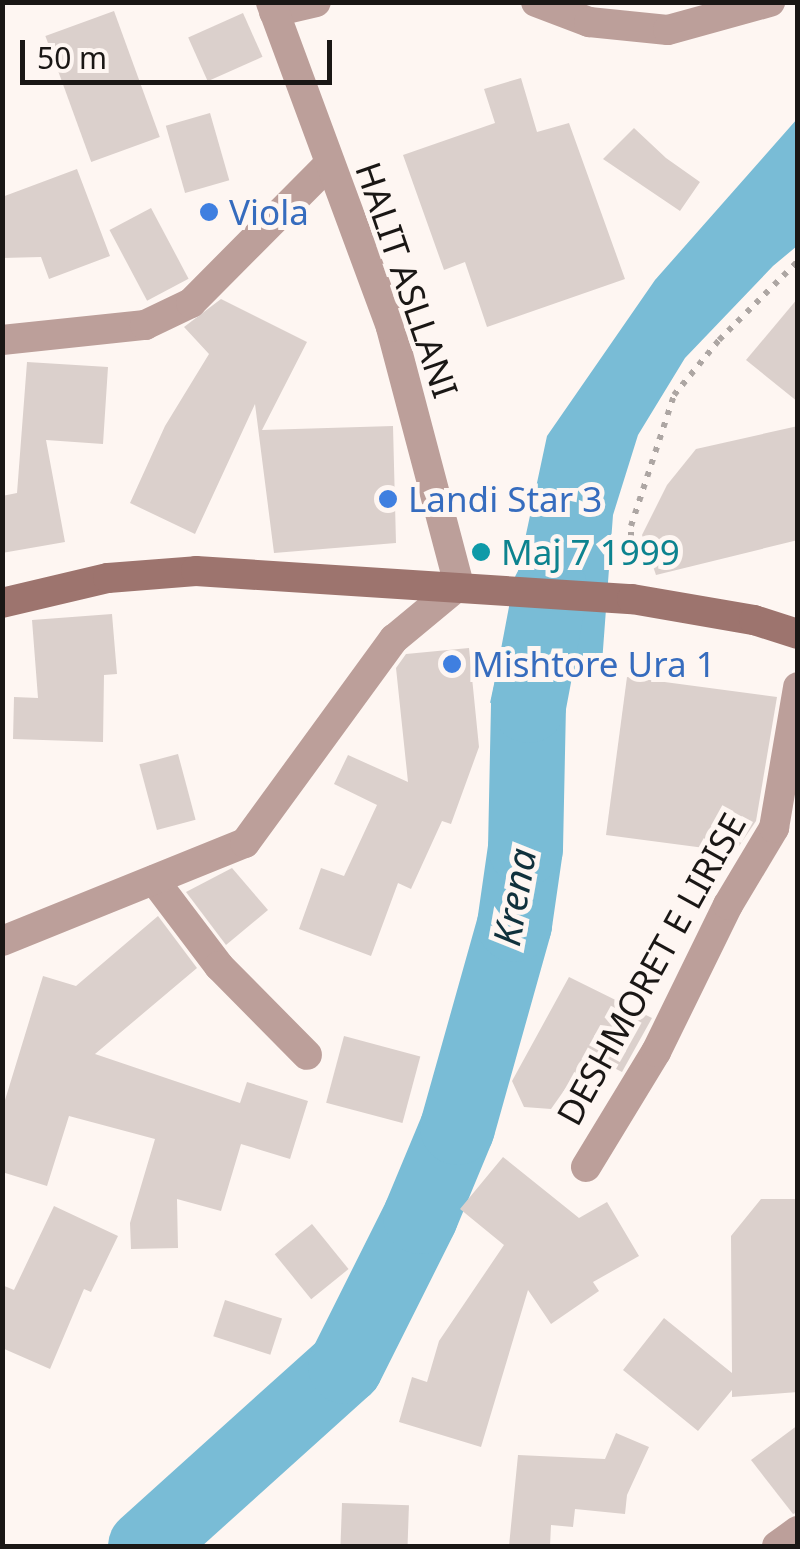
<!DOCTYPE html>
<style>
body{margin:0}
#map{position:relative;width:800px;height:1549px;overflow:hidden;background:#fef6f2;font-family:"Noto Sans",sans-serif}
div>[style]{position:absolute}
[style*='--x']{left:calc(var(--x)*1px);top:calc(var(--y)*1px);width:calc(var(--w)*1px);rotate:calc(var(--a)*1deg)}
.water>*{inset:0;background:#79bcd6}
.river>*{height:75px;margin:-37.5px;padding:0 37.5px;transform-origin:37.5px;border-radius:37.5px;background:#79bcd6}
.building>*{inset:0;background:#dbd0cc;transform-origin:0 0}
.path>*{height:6px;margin-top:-3px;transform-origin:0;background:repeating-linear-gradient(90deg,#ada6a3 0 5px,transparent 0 13px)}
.street>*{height:30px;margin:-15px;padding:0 15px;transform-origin:15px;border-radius:15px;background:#bc9f9a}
.secondary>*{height:30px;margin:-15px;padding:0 15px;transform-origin:15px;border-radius:15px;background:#9d746e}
.dots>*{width:28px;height:28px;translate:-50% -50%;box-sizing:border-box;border:5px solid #fef6f2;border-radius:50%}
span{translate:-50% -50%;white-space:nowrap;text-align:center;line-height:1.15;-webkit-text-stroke:10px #fef6f2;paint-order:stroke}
.shop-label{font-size:35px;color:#366cbe}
.left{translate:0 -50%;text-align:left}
.street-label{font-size:35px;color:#1a1715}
.culture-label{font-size:35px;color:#0d838f}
.water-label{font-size:38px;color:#10313c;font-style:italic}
.frame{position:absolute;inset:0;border:5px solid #1a1715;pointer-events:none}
.scale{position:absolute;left:20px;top:40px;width:312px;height:45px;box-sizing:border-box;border:5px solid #1a1715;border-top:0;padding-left:12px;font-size:30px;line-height:35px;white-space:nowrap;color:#1a1715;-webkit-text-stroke:8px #fef6f2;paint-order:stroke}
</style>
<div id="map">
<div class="water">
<div style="clip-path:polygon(797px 119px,797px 246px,773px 266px,685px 358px,638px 435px,613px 515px,602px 663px,490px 703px,547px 436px,655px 280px)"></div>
</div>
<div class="river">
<div style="--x:145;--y:1546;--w:269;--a:-42"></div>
<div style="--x:345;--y:1366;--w:168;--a:-63.4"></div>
<div style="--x:420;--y:1216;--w:96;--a:-67.4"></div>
<div style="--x:457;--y:1127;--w:211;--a:-74.3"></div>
<div style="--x:514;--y:924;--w:77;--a:-81.8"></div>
<div style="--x:525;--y:848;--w:143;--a:-88.8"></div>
<div style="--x:528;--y:705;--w:118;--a:-79.3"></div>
</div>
<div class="building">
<div style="left:114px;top:11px;width:134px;height:73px;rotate:70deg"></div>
<div style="left:243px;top:13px;width:48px;height:60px;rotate:66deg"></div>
<div style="clip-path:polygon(521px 78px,537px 132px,569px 123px,625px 279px,487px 327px,465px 262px,444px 270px,403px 155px,495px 123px,484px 89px)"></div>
<div style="left:210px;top:113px;width:70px;height:46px;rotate:74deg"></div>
<div style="clip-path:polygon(634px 128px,666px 158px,700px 182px,680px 211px,603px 159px)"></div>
<div style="clip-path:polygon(77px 169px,110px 256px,49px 279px,41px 257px,2px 258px,2px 197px)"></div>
<div style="left:151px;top:208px;width:80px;height:47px;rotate:62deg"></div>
<div style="clip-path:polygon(798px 298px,798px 402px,746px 360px)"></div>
<div style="clip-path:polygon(221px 299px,307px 342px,262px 430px,393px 426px,396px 543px,274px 553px,255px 404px,195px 534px,130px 503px,165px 426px,209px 354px,184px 327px)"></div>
<div style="clip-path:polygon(27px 362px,108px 367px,103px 444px,46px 440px,65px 542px,2px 553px,2px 496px,17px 493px)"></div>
<div style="clip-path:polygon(798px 426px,798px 540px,656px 575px,642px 535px,667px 485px,696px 449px)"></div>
<div style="clip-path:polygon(112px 614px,117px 674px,104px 675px,103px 742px,13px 739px,14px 697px,38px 698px,32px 620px)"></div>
<div style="clip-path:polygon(469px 648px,479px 747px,451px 824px,442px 821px,411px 889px,398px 883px,371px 956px,299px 929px,321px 868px,344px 876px,377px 805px,334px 784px,348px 755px,408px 782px,396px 668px,406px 654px)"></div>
<div style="clip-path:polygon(627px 677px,777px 697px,756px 821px,735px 852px,606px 835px)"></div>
<div style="left:178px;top:754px;width:68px;height:40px;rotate:75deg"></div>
<div style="clip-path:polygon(232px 868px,268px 910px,226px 945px,186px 892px)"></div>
<div style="clip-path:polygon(158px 916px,197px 968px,95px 1054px,240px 1103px,247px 1082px,308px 1101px,290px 1159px,241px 1144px,221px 1211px,177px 1199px,178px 1248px,131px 1249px,130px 1223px,155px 1139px,69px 1116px,47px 1186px,2px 1172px,2px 1110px,43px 976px,76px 986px)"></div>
<div style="clip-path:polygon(569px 977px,652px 1018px,622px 1072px,589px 1055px,551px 1109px,524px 1107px,512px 1081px)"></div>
<div style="left:344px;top:1036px;width:79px;height:69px;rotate:15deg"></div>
<div style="clip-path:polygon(503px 1157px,579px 1218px,607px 1202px,639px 1256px,593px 1282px,599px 1291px,551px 1324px,528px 1290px,481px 1447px,399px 1422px,412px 1377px,427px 1382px,439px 1341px,504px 1245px,460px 1209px)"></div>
<div style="clip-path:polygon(761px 1199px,798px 1199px,798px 1392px,732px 1397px,732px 1390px,698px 1431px,623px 1370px,664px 1318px,732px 1373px,731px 1236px)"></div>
<div style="clip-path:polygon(54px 1206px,118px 1236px,91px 1292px,84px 1289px,50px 1369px,2px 1348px,2px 1285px,14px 1290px)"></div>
<div style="left:312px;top:1224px;width:58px;height:48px;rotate:51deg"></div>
<div style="left:225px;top:1300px;width:60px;height:38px;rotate:18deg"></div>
<div style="clip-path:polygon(798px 1425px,798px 1512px,793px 1514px,751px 1460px)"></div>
<div style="clip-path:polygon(616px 1433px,649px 1447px,627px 1495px,625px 1514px,575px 1509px,573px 1527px,551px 1525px,550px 1546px,509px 1546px,518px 1455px,605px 1459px)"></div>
<div style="left:342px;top:1503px;width:67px;height:43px;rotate:2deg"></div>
</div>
<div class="path">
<div style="--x:631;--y:563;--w:37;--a:-90"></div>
<div style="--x:631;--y:526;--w:138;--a:-71.8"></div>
<div style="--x:674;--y:395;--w:71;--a:-50.7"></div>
<div style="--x:719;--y:340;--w:112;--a:-45"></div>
</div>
<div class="street">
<div style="--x:536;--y:2;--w:57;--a:20.7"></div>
<div style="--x:589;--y:22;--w:79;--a:5.8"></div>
<div style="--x:668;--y:30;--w:106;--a:-15.4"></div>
<div style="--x:274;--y:12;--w:43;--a:-13.4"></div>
<div style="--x:2;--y:340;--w:144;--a:-6"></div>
<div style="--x:145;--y:325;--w:51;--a:-25.6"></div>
<div style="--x:191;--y:303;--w:194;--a:-45.2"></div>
<div style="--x:154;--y:880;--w:108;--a:52.9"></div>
<div style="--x:219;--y:966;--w:125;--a:45.3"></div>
<div style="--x:2;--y:941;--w:262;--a:-22"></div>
<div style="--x:245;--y:843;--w:253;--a:-53.9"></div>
<div style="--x:394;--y:639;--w:85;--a:-39.7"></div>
<div style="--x:459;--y:585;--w:267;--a:-104.8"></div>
<div style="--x:391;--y:327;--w:346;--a:-110.3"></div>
<div style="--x:586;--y:1167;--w:135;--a:-58.7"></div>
<div style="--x:656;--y:1052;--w:164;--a:-63.9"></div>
<div style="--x:728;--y:905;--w:90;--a:-59.1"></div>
<div style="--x:774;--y:828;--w:143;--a:-80.3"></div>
<div style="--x:777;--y:1546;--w:26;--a:-36"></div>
</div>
<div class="secondary">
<div style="--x:2;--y:603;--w:109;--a:-13.3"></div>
<div style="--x:108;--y:578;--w:88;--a:-4.5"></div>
<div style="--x:196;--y:571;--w:437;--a:3.7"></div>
<div style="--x:632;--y:599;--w:124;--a:9.8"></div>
<div style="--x:754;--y:620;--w:46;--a:17.7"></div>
</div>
<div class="dots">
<div style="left:209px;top:212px;background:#3f7fe0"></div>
<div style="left:388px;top:499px;background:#3f7fe0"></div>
<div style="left:481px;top:552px;background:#0f9aa8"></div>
<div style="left:452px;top:664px;background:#3f7fe0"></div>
</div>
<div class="shop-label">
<span class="left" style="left:229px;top:212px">Viola</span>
<span class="left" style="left:408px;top:499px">Landi Star 3</span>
<span class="left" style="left:472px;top:664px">Mishtore Ura 1</span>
</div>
<div class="street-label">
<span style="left:407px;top:280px;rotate:71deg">HALIT ASLLANI</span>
<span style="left:651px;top:969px;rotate:-61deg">DESHMORET E LIRISE</span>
</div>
<div class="culture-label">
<span class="left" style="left:501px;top:552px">Maj 7 1999</span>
</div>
<div class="water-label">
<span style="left:514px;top:897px;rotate:-80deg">Krena</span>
</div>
<div class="frame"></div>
<div class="scale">50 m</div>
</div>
